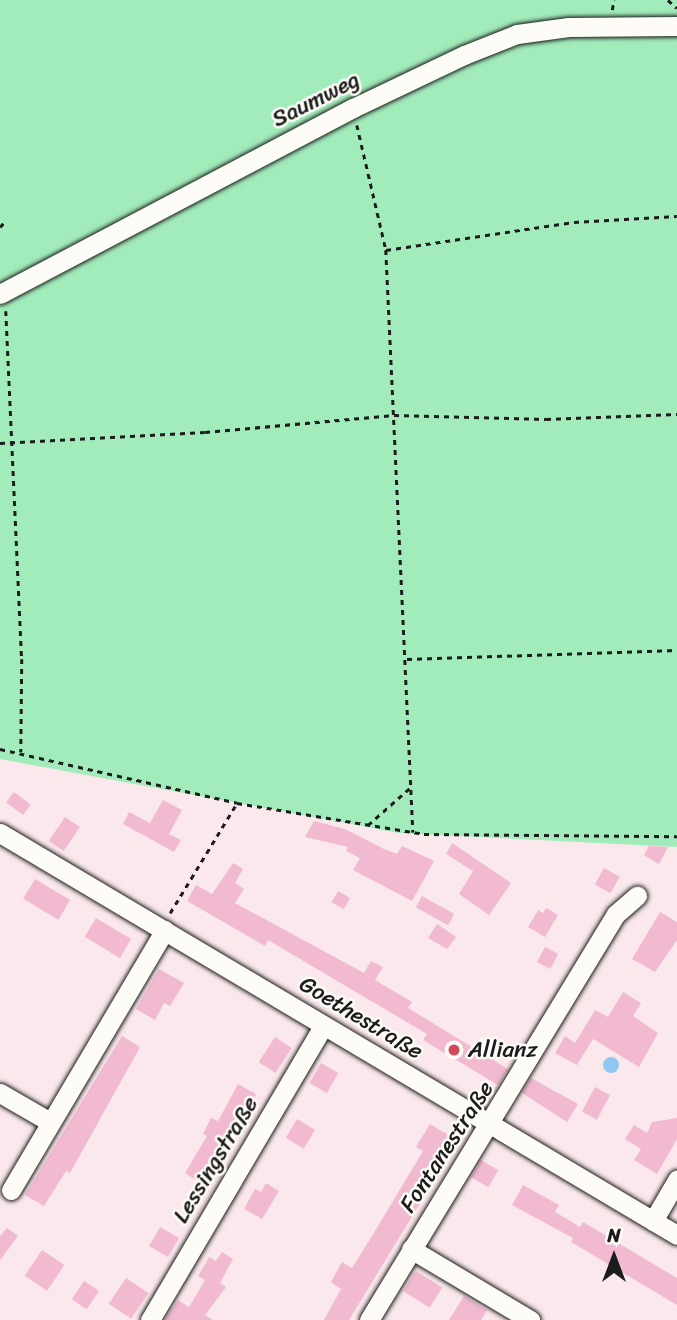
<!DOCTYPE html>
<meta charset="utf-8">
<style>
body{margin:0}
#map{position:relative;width:677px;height:1320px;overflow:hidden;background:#fae8ec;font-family:Sriracha,sans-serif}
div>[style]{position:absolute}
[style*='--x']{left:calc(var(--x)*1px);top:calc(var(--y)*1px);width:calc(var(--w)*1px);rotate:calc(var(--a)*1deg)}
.green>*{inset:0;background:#a2ecbb}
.water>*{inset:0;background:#91c8f0}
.round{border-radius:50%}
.building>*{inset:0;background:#f2bad1;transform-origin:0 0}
.path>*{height:2.5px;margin-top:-1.25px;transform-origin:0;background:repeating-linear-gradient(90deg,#1c1c1c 0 5px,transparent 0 10px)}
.roads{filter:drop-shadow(0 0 2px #1c1c1c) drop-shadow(0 0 2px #1c1c1c)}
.minor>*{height:19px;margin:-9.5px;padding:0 9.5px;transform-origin:9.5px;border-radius:9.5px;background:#fdfcf7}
.dots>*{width:19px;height:19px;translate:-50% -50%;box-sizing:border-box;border:4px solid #fdfcf7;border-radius:50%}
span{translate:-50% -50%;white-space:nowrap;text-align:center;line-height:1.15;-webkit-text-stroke:5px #fdfcf7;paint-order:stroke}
.street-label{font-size:23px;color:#1c1c1c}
.poi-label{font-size:23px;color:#1c1c1c}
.left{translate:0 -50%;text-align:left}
.north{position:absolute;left:579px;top:1222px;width:70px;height:70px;-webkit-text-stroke:5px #fdfcf7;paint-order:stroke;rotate:0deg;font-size:19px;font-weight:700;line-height:28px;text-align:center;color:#1c1c1c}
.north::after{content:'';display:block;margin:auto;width:24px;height:32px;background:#1c1c1c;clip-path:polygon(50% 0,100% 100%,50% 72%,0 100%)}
</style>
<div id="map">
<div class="green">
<div style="clip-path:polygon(0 0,677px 0,677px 847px,399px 833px,0 759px)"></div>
</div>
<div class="water">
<div class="round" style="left:603px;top:1057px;width:16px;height:16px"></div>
</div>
<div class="building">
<div style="left:14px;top:792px;width:21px;height:13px;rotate:37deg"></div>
<div style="clip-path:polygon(163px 800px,182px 810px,169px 834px,181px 840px,174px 852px,123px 824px,129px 812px,150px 823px)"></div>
<div style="left:65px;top:817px;width:18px;height:29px;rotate:34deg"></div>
<div style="clip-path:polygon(314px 821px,345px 829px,384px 849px,397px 854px,402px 846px,434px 861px,412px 901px,353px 870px,360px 858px,346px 851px,348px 847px,305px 837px)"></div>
<div style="clip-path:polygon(452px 843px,511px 883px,489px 915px,459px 894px,473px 871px,446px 854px)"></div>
<div style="clip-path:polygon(649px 846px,668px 847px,659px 864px,644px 855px)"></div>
<div style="clip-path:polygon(233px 863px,243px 869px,235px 883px,244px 889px,235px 903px,364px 973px,371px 961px,383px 967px,375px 980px,412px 1002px,408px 1008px,508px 1069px,498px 1085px,423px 1040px,427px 1034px,268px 940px,265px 946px,187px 901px,196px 885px,212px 894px)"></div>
<div style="left:604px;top:868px;width:18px;height:19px;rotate:29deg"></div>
<div style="left:35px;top:879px;width:41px;height:23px;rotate:31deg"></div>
<div style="left:338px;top:891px;width:14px;height:13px;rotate:30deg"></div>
<div style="left:422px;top:896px;width:37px;height:13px;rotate:29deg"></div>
<div style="clip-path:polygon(546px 908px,558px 915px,545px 937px,528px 927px,538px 910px,543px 913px)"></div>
<div style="clip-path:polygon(660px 912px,677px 922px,677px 940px,655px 972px,632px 959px)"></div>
<div style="left:96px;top:918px;width:41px;height:22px;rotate:31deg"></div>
<div style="clip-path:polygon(437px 924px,456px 937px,447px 949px,428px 938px)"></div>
<div style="left:545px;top:947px;width:15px;height:17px;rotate:28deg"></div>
<div style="clip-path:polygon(159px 969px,184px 983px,170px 1006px,164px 1003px,155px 1020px,136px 1009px)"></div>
<div style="clip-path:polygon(623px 992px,641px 1003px,633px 1016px,658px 1033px,639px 1067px,593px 1039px,577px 1065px,555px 1053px,565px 1036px,575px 1043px,595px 1010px,608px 1017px)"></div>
<div style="clip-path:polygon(122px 1036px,140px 1047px,70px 1173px,66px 1171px,44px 1206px,25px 1195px)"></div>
<div style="left:275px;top:1037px;width:20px;height:30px;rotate:33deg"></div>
<div style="left:321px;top:1063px;width:20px;height:23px;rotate:30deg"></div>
<div style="clip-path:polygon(531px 1078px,578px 1104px,567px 1122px,522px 1093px)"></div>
<div style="clip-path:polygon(238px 1084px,256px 1094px,246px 1114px,240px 1110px,202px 1184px,185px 1173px,207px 1136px,203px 1134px,211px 1118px,218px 1121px)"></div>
<div style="left:595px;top:1087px;width:17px;height:28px;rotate:28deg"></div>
<div style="clip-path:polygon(677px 1118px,677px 1139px,657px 1174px,634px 1160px,641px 1149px,625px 1139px,634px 1125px,647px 1133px,652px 1122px)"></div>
<div style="left:297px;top:1119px;width:21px;height:22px;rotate:31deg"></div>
<div style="clip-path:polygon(430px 1124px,458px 1141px,349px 1320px,324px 1320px,341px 1289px,331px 1282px,342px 1262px,352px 1268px,372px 1236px,423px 1151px,416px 1147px)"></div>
<div style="left:481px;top:1160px;width:20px;height:20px;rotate:30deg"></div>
<div style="clip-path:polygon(266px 1183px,279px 1191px,262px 1219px,244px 1209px,255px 1189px,261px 1192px)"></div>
<div style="clip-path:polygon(523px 1185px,559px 1205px,555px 1212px,567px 1219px,580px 1227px,583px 1222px,677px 1278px,677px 1305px,571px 1242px,573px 1238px,512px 1205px)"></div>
<div style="left:160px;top:1227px;width:22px;height:22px;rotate:30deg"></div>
<div style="clip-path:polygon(7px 1228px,18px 1236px,0 1260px,0 1236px)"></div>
<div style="left:42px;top:1250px;width:27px;height:31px;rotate:34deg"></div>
<div style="clip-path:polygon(222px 1252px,233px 1259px,220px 1283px,226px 1287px,205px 1315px,213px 1320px,165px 1320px,178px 1300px,189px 1307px,205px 1280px,198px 1276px,209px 1257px,216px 1261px)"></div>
<div style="left:416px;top:1271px;width:31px;height:24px;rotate:32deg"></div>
<div style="left:126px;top:1278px;width:27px;height:31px;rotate:34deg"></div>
<div style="left:84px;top:1281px;width:18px;height:22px;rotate:34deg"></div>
<div style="clip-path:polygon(464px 1296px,487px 1310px,481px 1320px,449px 1320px)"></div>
</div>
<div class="path">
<div style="--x:668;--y:0;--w:12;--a:42"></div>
<div style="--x:612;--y:10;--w:10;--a:-79"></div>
<div style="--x:357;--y:125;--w:128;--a:76.9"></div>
<div style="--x:386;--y:250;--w:583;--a:87.34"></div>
<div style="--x:0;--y:227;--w:9;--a:-49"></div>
<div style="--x:386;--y:250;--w:190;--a:-8.5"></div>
<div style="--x:574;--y:222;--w:103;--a:-3.3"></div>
<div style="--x:6;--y:311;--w:348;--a:87.4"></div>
<div style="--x:22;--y:659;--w:93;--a:90.6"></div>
<div style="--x:0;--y:443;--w:205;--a:-3.1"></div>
<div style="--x:205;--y:432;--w:190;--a:-5.1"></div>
<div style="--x:394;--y:415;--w:152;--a:1.5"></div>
<div style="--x:546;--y:419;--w:131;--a:-2.2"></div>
<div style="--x:407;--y:659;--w:270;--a:-1.9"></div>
<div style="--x:0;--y:749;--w:243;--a:12.8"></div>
<div style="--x:237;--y:803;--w:190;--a:9.4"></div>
<div style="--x:424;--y:834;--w:253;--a:0.5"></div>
<div style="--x:368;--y:825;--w:59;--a:-41.6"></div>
<div style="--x:170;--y:913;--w:129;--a:-58.7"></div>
</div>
<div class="roads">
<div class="minor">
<div style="--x:0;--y:294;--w:399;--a:-27.8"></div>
<div style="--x:353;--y:108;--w:123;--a:-25.5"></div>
<div style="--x:464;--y:55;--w:57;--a:-21.6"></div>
<div style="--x:517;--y:34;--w:52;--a:-7.7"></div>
<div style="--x:569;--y:27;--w:108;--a:-0.5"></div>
<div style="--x:0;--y:833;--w:787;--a:30.7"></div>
<div style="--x:0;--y:1093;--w:58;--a:30.1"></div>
<div style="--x:11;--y:1190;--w:302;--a:-59.4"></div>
<div style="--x:653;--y:1221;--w:48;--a:-59.7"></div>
<div style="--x:411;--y:1249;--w:139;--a:30.8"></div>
<div style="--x:150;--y:1320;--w:342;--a:-59.5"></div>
<div style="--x:369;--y:1320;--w:475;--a:-58.7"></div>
<div style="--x:616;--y:914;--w:28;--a:-41"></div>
</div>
</div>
<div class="dots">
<div style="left:454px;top:1050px;background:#d1495b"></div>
</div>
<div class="street-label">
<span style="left:316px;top:100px;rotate:-27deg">Saumweg</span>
<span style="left:361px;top:1018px;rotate:31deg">Goethestraße</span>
<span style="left:447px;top:1147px;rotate:-57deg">Fontanestraße</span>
<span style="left:216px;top:1160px;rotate:-59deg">Lessingstraße</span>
</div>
<div class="poi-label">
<span class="left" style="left:468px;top:1050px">Allianz</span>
</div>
<div class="north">N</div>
</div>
